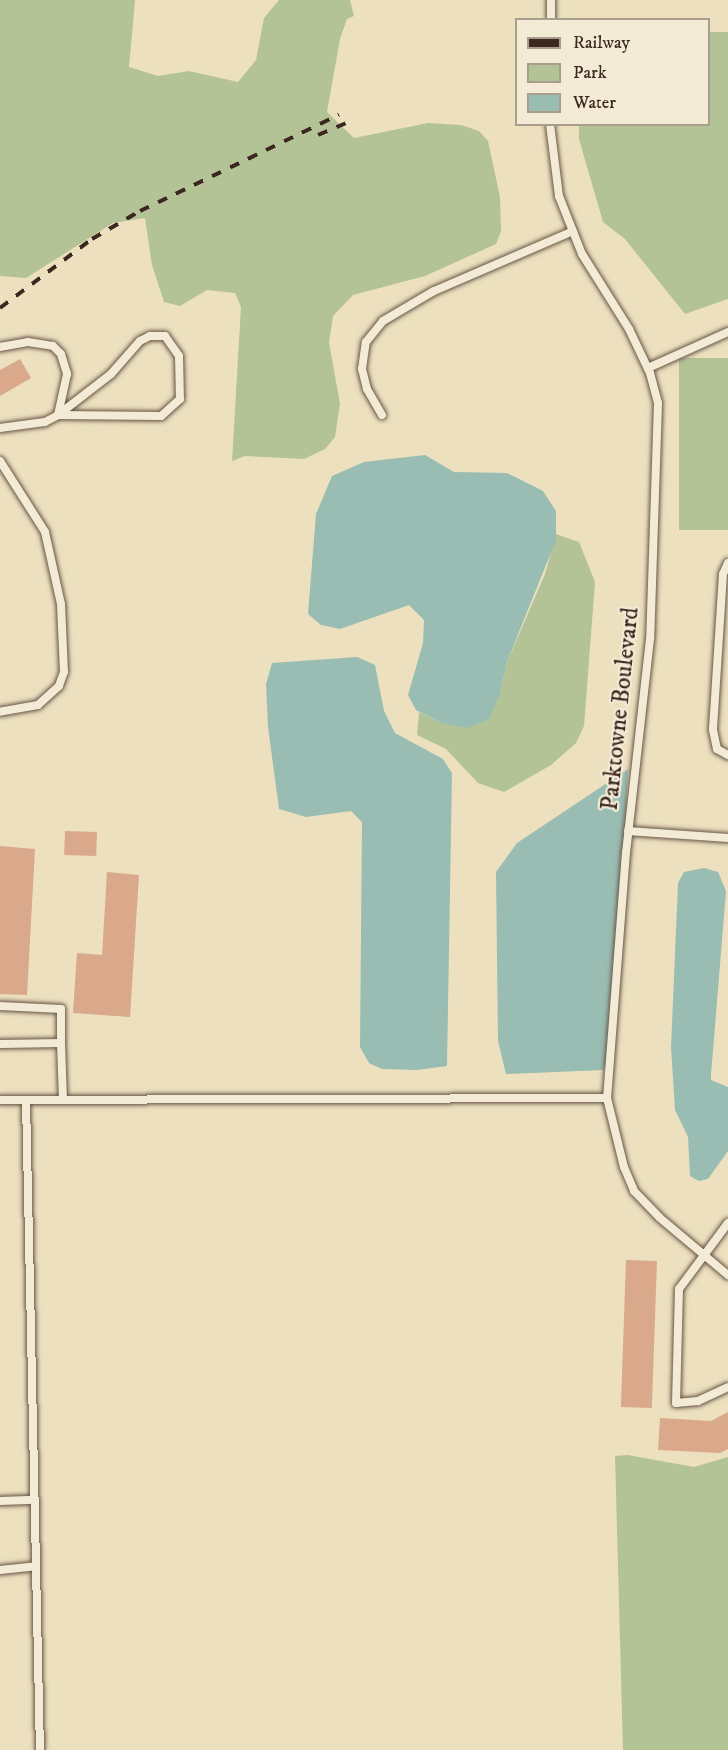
<!DOCTYPE html>
<style>
body{margin:0}
#map{position:relative;width:728px;height:1750px;overflow:hidden;background:#ece0be;font-family:"IM FELL DW Pica",serif}
div>[style]{position:absolute}
[style*='--x']{left:calc(var(--x)*1px);top:calc(var(--y)*1px);width:calc(var(--w)*1px);rotate:calc(var(--a)*1deg)}
.green>*{inset:0;background:#b3c395;transform-origin:0 0}
.water>*{inset:0;background:#99bdb2}
.building>*{inset:0;background:#daa88a;transform-origin:0 0}
.roads{filter:drop-shadow(0 0 2px #675547) drop-shadow(0 0 2px #675547)}
.service>*{height:8px;margin:-4px;padding:0 4px;transform-origin:4px;border-radius:4px;background:#f3ebd5}
.rail>*{height:4px;margin-top:-2px;transform-origin:0;background:repeating-linear-gradient(90deg,#3b271f 0 10px,transparent 0 20px)}
span{translate:-50% -50%;white-space:nowrap;text-align:center;line-height:1.15;-webkit-text-stroke:4.5px #f3ebd5;paint-order:stroke}
.street-label{font-size:24px;color:#3b271f}
.legend{position:absolute;left:515px;top:18px;width:195px;height:108px;box-sizing:border-box;background:#f3ebd5;border:2px solid #a99d8c;margin:0;padding:8px 10px;list-style:none;font-size:18px;color:#3b271f}
.legend li{display:flex;align-items:center;gap:12px;height:30px}
.legend b{width:30px;border:2px solid #a99d8c}
</style>
<div id="map">
<div class="green">
<div style="clip-path:polygon(0 0,135px 0,129px 67px,158px 76px,189px 71px,238px 82px,256px 60px,264px 18px,279px 0,350px 0,354px 16px,347px 19px,340px 39px,327px 112px,354px 138px,428px 123px,461px 125px,479px 131px,488px 141px,500px 197px,501px 231px,496px 244px,425px 276px,353px 295px,333px 316px,329px 342px,340px 404px,335px 437px,325px 449px,304px 459px,245px 456px,232px 461px,241px 307px,235px 293px,207px 290px,180px 306px,164px 302px,152px 265px,145px 218px,113px 223px,26px 278px,0 276px)"></div>
<div style="clip-path:polygon(709px 32px,728px 32px,728px 299px,685px 314px,625px 239px,603px 222px,579px 139px,579px 125px,708px 124px)"></div>
<div style="left:728px;top:358px;width:172px;height:49px;rotate:90deg"></div>
<div style="clip-path:polygon(556px 534px,579px 542px,595px 582px,584px 726px,576px 743px,551px 765px,504px 792px,478px 783px,446px 749px,417px 735px,419px 712px,441px 723px,500px 694px,507px 662px,545px 574px)"></div>
<div style="clip-path:polygon(628px 1455px,694px 1467px,728px 1457px,728px 1750px,623px 1750px,615px 1456px)"></div>
</div>
<div class="water">
<div style="clip-path:polygon(425px 455px,454px 472px,507px 473px,543px 491px,556px 511px,556px 540px,507px 662px,500px 694px,489px 719px,468px 728px,441px 723px,416px 710px,408px 695px,423px 643px,424px 620px,409px 605px,340px 629px,321px 625px,308px 614px,316px 514px,332px 476px,364px 462px)"></div>
<div style="clip-path:polygon(357px 657px,375px 665px,384px 711px,395px 733px,443px 759px,452px 773px,447px 1066px,417px 1070px,382px 1069px,369px 1063px,360px 1047px,362px 822px,351px 811px,306px 817px,279px 809px,268px 727px,266px 684px,272px 663px)"></div>
<div style="clip-path:polygon(628px 769px,613px 1051px,603px 1070px,506px 1074px,498px 1041px,496px 872px,517px 843px)"></div>
<div style="clip-path:polygon(704px 868px,718px 872px,726px 891px,711px 1075px,711px 1080px,728px 1087px,728px 1151px,708px 1179px,699px 1181px,690px 1176px,688px 1137px,675px 1110px,671px 1047px,678px 883px,684px 872px)"></div>
</div>
<div class="building">
<div style="clip-path:polygon(20px 359px,31px 378px,0 396px,0 370px)"></div>
<div style="left:65px;top:831px;width:32px;height:24px;rotate:2deg"></div>
<div style="clip-path:polygon(0 846px,35px 849px,27px 995px,0 994px)"></div>
<div style="clip-path:polygon(107px 872px,139px 875px,130px 1017px,73px 1013px,77px 953px,102px 955px)"></div>
<div style="left:626px;top:1260px;width:31px;height:147px;rotate:2deg"></div>
<div style="clip-path:polygon(728px 1412px,728px 1449px,720px 1453px,658px 1450px,660px 1418px,711px 1421px)"></div>
</div>
<div class="roads">
<div class="service">
<div style="--x:551;--y:20;--w:20;--a:-90"></div>
<div style="--x:550;--y:124;--w:73;--a:82.9"></div>
<div style="--x:559;--y:196;--w:62;--a:68.4"></div>
<div style="--x:582;--y:254;--w:89;--a:57.9"></div>
<div style="--x:629;--y:329;--w:49;--a:64.5"></div>
<div style="--x:650;--y:373;--w:31;--a:75"></div>
<div style="--x:658;--y:403;--w:236;--a:91.9"></div>
<div style="--x:650;--y:639;--w:214;--a:96.4"></div>
<div style="--x:626;--y:852;--w:247;--a:94.4"></div>
<div style="--x:607;--y:1098;--w:71;--a:76.2"></div>
<div style="--x:624;--y:1167;--w:26;--a:67"></div>
<div style="--x:634;--y:1191;--w:37;--a:46"></div>
<div style="--x:660;--y:1218;--w:89;--a:40"></div>
<div style="--x:0;--y:347;--w:28;--a:-10"></div>
<div style="--x:28;--y:342;--w:25;--a:9"></div>
<div style="--x:53;--y:346;--w:11;--a:45"></div>
<div style="--x:61;--y:354;--w:21;--a:73"></div>
<div style="--x:67;--y:374;--w:42;--a:102.4"></div>
<div style="--x:648;--y:368;--w:88;--a:-24.2"></div>
<div style="--x:382;--y:415;--w:30;--a:-120"></div>
<div style="--x:367;--y:389;--w:21;--a:-104"></div>
<div style="--x:362;--y:369;--w:27;--a:-82"></div>
<div style="--x:366;--y:342;--w:27;--a:-51"></div>
<div style="--x:383;--y:321;--w:59;--a:-30.5"></div>
<div style="--x:434;--y:291;--w:151;--a:-23.3"></div>
<div style="--x:0;--y:428;--w:45;--a:-7.6"></div>
<div style="--x:45;--y:422;--w:15;--a:-28"></div>
<div style="--x:58;--y:415;--w:67;--a:-37.7"></div>
<div style="--x:111;--y:374;--w:44;--a:-48.7"></div>
<div style="--x:140;--y:341;--w:11;--a:-27"></div>
<div style="--x:150;--y:336;--w:15;--a:0"></div>
<div style="--x:165;--y:336;--w:24;--a:55"></div>
<div style="--x:179;--y:356;--w:43;--a:88.7"></div>
<div style="--x:180;--y:399;--w:25;--a:138"></div>
<div style="--x:161;--y:416;--w:103;--a:-179.4"></div>
<div style="--x:0;--y:461;--w:84;--a:57.6"></div>
<div style="--x:45;--y:532;--w:74;--a:77.5"></div>
<div style="--x:61;--y:604;--w:68;--a:87.5"></div>
<div style="--x:64;--y:672;--w:15;--a:110"></div>
<div style="--x:59;--y:686;--w:28;--a:138"></div>
<div style="--x:38;--y:705;--w:39;--a:170"></div>
<div style="--x:728;--y:563;--w:12;--a:114"></div>
<div style="--x:723;--y:574;--w:156;--a:93.7"></div>
<div style="--x:713;--y:730;--w:19;--a:78"></div>
<div style="--x:717;--y:749;--w:13;--a:29"></div>
<div style="--x:628;--y:831;--w:100;--a:4"></div>
<div style="--x:0;--y:1006;--w:61;--a:2.8"></div>
<div style="--x:61;--y:1009;--w:34;--a:90"></div>
<div style="--x:0;--y:1044;--w:61;--a:-0.9"></div>
<div style="--x:61;--y:1043;--w:57;--a:88"></div>
<div style="--x:0;--y:1100;--w:607;--a:-0.19"></div>
<div style="--x:26;--y:1100;--w:650;--a:88.77"></div>
<div style="--x:728;--y:1223;--w:82;--a:126.6"></div>
<div style="--x:679;--y:1289;--w:114;--a:91.5"></div>
<div style="--x:676;--y:1403;--w:22;--a:-5"></div>
<div style="--x:698;--y:1401;--w:33;--a:-25"></div>
<div style="--x:0;--y:1501;--w:35;--a:-2"></div>
<div style="--x:0;--y:1570;--w:36;--a:-6"></div>
</div>
</div>
<div class="rail">
<div style="--x:318;--y:135;--w:30;--a:-23"></div>
<div style="--x:0;--y:308;--w:115;--a:-36.9"></div>
<div style="--x:92;--y:239;--w:56;--a:-30.3"></div>
<div style="--x:140;--y:211;--w:221;--a:-25.8"></div>
</div>
<div class="street-label">
<span style="left:621px;top:709px;rotate:-84deg">Parktowne Boulevard</span>
</div>
<ul class="legend">
<li><b style="height:8px;background:#3b271f"></b>Railway</li>
<li><b style="height:16px;background:#b3c395"></b>Park</li>
<li><b style="height:16px;background:#99bdb2"></b>Water</li>
</ul>
</div>
